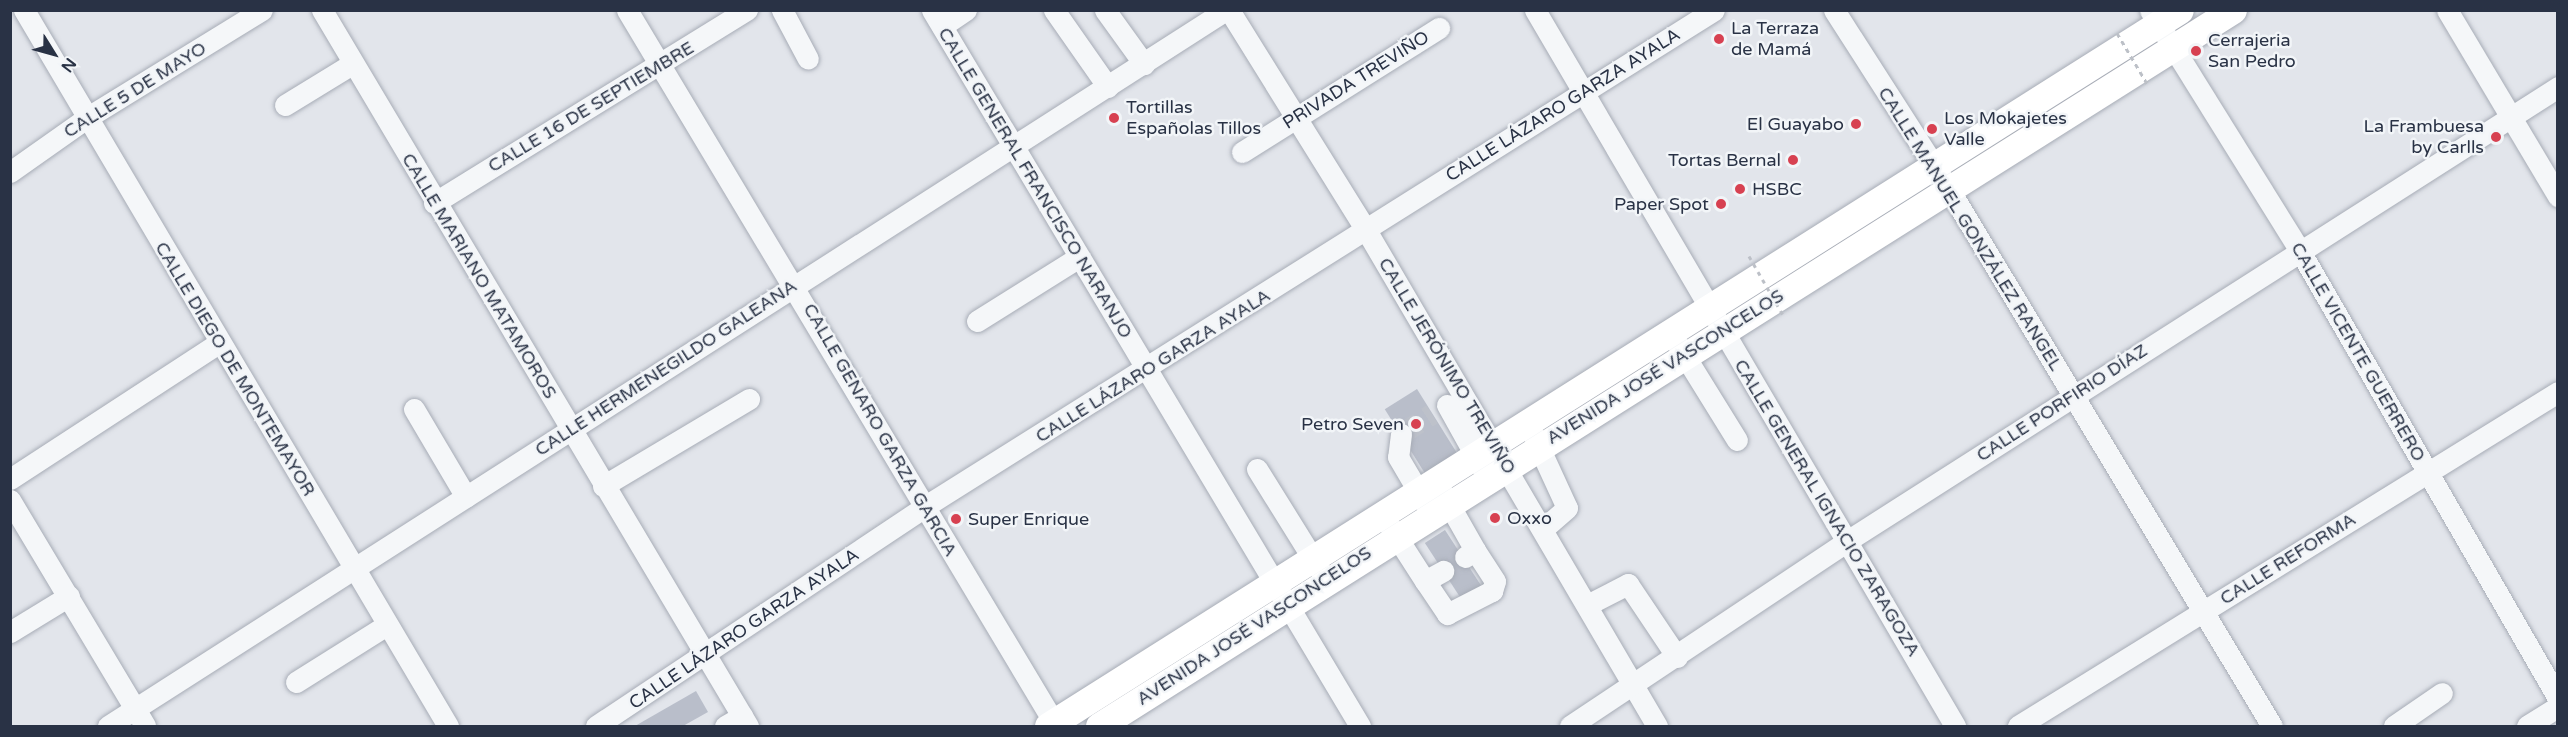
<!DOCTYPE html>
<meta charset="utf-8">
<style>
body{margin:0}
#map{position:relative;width:2568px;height:737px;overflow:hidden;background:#e2e5eb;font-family:"Varela Round",sans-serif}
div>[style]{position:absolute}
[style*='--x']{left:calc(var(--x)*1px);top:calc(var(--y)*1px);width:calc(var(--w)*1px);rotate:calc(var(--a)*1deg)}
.building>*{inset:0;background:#b9beca;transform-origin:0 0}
.minor-tunnel>*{height:21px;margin-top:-10.5px;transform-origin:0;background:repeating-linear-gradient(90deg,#bdc1ca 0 21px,transparent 0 31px)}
.roads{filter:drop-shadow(0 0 2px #a7acb6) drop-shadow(0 0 2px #a7acb6)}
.minor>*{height:21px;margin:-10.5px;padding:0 10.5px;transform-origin:10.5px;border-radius:10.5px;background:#f5f7f9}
.major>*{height:27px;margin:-13.5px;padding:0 13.5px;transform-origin:13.5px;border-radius:13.5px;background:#fff}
.path-bridge>*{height:3px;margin-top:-1.5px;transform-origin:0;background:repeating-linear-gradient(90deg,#bcc0c7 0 4.5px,transparent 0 9px)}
.dots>*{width:16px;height:16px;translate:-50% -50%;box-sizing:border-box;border:3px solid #f2f5f8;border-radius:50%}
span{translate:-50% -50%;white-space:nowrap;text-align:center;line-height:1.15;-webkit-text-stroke:5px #f2f5f8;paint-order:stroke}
.poi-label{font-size:18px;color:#293245}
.left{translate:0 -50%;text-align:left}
.right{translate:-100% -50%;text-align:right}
.street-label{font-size:18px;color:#293245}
.frame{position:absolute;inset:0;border:12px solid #293245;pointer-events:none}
.north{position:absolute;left:24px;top:24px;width:60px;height:60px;-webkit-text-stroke:4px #f2f5f8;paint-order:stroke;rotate:127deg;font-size:16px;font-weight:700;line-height:24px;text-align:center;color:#293245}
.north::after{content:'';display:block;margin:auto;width:21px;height:27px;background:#293245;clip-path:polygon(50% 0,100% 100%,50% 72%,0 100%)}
</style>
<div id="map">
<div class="building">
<div style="left:1417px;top:389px;width:76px;height:38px;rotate:58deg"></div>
<div style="left:1445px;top:530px;width:68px;height:24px;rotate:57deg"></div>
<div style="clip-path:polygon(696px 691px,708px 712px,683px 726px,635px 726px)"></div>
</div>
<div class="minor-tunnel">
<div style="--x:1401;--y:434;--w:37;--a:-33"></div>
</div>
<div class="roads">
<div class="minor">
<div style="--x:24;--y:10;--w:832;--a:59.37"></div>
<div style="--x:322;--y:10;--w:833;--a:59.25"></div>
<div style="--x:627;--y:10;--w:835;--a:59.07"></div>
<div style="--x:782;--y:10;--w:55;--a:62"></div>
<div style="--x:932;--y:10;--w:834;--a:59.13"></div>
<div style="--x:1054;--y:10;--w:94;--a:55"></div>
<div style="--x:1105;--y:10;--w:67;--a:54.2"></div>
<div style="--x:1229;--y:10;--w:259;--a:58.1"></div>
<div style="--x:1366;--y:230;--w:575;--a:59.6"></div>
<div style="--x:1535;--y:10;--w:830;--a:59.6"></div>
<div style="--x:1834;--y:10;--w:215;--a:57.3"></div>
<div style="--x:1950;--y:191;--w:624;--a:58.96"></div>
<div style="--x:2150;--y:10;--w:284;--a:58.1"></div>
<div style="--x:2300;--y:251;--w:516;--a:60.01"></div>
<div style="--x:2447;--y:10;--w:217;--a:59.2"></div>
<div style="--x:942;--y:26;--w:29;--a:-34"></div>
<div style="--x:285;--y:105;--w:79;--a:-31.5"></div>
<div style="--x:1242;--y:152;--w:233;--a:-32.2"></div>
<div style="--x:10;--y:172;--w:95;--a:-35.2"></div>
<div style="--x:88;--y:117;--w:204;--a:-31.6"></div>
<div style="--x:434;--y:203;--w:368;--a:-31.7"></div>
<div style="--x:977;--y:321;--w:120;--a:-32.1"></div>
<div style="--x:1670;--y:332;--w:127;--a:58.2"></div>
<div style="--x:1447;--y:405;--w:72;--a:60.9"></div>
<div style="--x:414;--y:409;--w:102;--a:59.4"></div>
<div style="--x:1401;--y:434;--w:23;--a:97"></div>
<div style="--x:1398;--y:457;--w:65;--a:59.5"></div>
<div style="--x:1533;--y:434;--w:81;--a:65.3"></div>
<div style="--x:1567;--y:508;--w:32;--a:139"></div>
<div style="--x:1257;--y:469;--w:131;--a:58.1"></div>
<div style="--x:10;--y:479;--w:249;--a:-33.1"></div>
<div style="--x:603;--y:486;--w:170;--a:-30.8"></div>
<div style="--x:1442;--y:492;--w:67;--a:60.4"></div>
<div style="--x:1475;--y:550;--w:12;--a:145"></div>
<div style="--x:10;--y:500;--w:263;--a:59.1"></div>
<div style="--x:1389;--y:525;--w:67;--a:57.3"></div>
<div style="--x:1425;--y:581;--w:21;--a:-29"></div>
<div style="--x:1425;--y:581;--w:40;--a:56"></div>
<div style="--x:1447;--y:614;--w:51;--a:-27.1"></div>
<div style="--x:1492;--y:591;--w:10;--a:-73"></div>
<div style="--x:1495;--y:581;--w:37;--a:-123"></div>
<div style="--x:1589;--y:604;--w:44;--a:-27.1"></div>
<div style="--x:1628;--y:584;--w:88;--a:56.1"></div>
<div style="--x:10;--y:632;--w:69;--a:-31.4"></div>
<div style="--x:296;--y:682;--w:105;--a:-32.2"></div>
<div style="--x:108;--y:726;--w:1328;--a:-32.64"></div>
<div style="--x:596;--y:726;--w:394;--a:-33.7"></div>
<div style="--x:924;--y:507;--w:933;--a:-32.17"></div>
<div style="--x:725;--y:726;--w:20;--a:-30"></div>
<div style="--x:1570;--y:726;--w:333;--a:-33.7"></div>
<div style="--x:1847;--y:541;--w:844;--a:-32.56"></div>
<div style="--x:2018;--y:726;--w:635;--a:-31.74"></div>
<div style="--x:2394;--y:726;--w:58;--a:-34.5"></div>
<div style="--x:2527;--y:726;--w:36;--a:-32"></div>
</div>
<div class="major">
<div style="--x:1048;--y:726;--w:1339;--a:-32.31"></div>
<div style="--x:1099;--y:726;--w:1341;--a:-32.27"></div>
</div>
</div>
<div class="path-bridge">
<div style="--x:2117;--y:33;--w:61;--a:59.2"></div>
<div style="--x:1749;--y:256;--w:68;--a:60"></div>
</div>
<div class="dots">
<div style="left:1719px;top:39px;background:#d74151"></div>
<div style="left:2196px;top:51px;background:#d74151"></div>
<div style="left:1114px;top:118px;background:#d74151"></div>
<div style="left:1856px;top:124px;background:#d74151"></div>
<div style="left:1932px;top:129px;background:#d74151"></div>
<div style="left:2496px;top:137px;background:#d74151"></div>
<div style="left:1793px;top:160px;background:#d74151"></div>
<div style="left:1740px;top:189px;background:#d74151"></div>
<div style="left:1721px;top:204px;background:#d74151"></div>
<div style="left:1416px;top:424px;background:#d74151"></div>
<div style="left:1495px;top:518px;background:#d74151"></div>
<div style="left:956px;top:519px;background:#d74151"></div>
</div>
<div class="poi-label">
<span class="left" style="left:1731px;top:39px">La Terraza<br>de Mamá</span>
<span class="left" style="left:2208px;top:51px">Cerrajeria<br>San Pedro</span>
<span class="left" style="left:1126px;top:118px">Tortillas<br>Españolas Tillos</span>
<span class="left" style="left:1944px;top:129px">Los Mokajetes<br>Valle</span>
<span class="right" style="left:1844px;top:124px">El Guayabo</span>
<span class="right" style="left:2484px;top:137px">La Frambuesa<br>by Carlls</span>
<span class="right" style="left:1781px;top:160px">Tortas Bernal</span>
<span class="left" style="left:1752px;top:189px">HSBC</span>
<span class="right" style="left:1709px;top:204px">Paper Spot</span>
<span class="right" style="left:1404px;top:424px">Petro Seven</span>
<span class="left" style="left:1507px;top:518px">Oxxo</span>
<span class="left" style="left:968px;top:519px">Super Enrique</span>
</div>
<div class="street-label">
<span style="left:1356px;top:80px;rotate:-32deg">PRIVADA TREVIÑO</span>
<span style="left:135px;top:90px;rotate:-32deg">CALLE 5 DE MAYO</span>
<span style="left:1563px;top:105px;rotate:-32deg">CALLE LÁZARO GARZA AYALA</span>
<span style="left:591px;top:107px;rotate:-31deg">CALLE 16 DE SEPTIEMBRE</span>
<span style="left:1035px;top:183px;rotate:59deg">CALLE GENERAL FRANCISCO NARANJO</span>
<span style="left:1970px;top:229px;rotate:58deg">CALLE MANUEL GONZÁLEZ RANGEL</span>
<span style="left:479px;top:276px;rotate:59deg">CALLE MARIANO MATAMOROS</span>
<span style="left:2358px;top:352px;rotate:60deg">CALLE VICENTE GUERRERO</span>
<span style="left:1153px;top:366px;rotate:-32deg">CALLE LÁZARO GARZA AYALA</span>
<span style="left:1447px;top:366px;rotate:59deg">CALLE JERÓNIMO TREVIÑO</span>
<span style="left:1665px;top:367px;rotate:-32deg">AVENIDA JOSÉ VASCONCELOS</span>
<span style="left:666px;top:368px;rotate:-33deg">CALLE HERMENEGILDO GALEANA</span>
<span style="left:235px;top:369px;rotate:59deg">CALLE DIEGO DE MONTEMAYOR</span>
<span style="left:2062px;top:403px;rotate:-33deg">CALLE PORFIRIO DÍAZ</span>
<span style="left:880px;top:430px;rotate:60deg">CALLE GENARO GARZA GARCIA</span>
<span style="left:1827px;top:508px;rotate:59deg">CALLE GENERAL IGNACIO ZARAGOZA</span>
<span style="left:2288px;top:559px;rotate:-32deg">CALLE REFORMA</span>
<span style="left:1254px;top:626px;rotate:-33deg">AVENIDA JOSÉ VASCONCELOS</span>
<span style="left:744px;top:629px;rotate:-34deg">CALLE LÁZARO GARZA AYALA</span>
</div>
<div class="frame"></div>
<div class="north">N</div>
</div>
